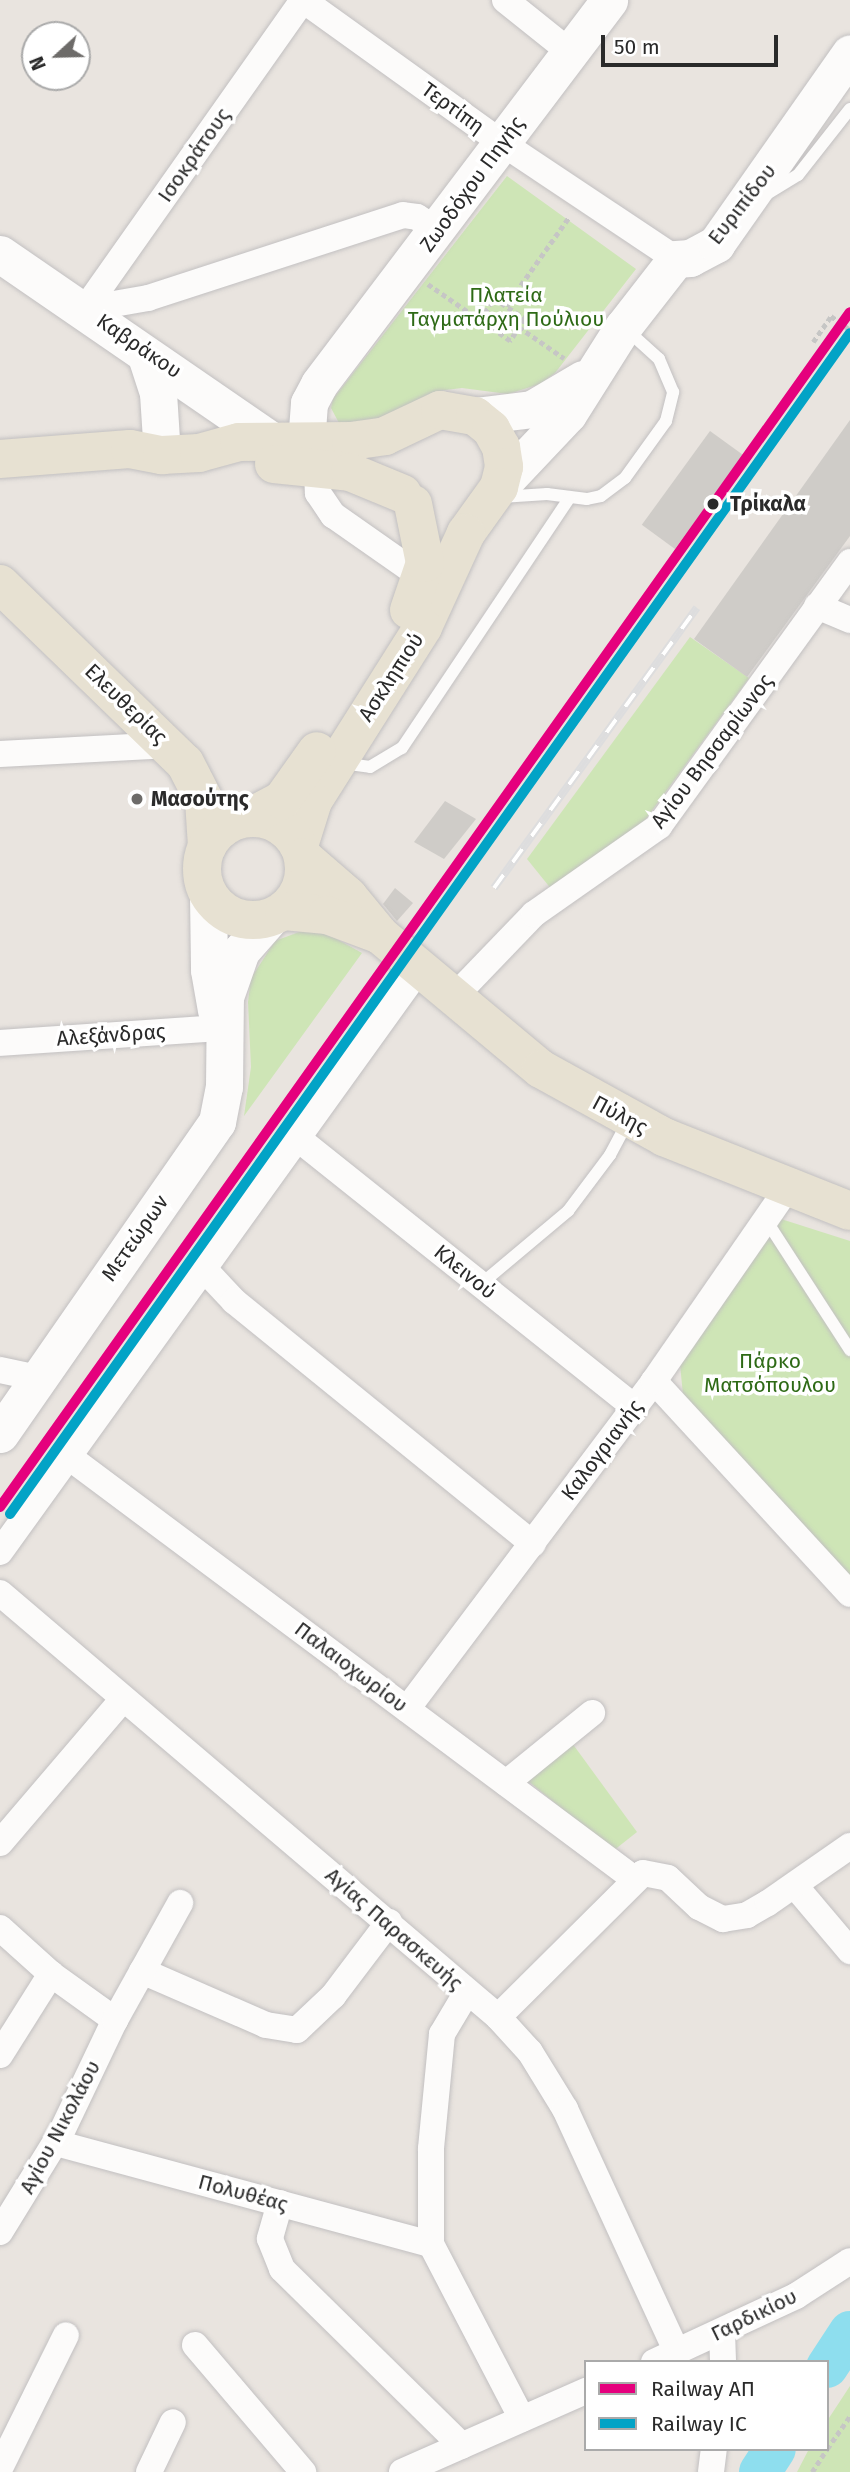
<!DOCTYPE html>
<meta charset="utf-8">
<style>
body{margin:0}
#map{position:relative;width:850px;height:2472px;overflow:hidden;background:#e9e4df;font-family:"Fira Sans",sans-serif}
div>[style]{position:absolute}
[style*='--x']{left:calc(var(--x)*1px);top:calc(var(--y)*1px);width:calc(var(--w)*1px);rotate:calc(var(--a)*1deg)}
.green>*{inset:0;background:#cee5b6}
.river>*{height:42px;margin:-21px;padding:0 21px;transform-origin:21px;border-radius:21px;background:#8edeee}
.building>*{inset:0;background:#cfccc8;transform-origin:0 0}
.path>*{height:4.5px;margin-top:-2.25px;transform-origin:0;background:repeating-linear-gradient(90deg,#c6c6c5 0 5px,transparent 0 8.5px)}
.roads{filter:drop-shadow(0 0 2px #c2c0c1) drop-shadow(0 0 2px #c2c0c1)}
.lane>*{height:12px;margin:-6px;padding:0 6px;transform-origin:6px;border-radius:6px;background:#fcfbfa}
.street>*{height:26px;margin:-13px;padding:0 13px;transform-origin:13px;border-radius:13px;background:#fcfbfa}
.secondary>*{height:37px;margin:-18.5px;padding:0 18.5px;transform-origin:18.5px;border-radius:18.5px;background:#fcfbfa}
.primary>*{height:38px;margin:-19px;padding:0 19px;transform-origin:19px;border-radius:19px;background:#e7e1d2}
.primary>.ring{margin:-19px;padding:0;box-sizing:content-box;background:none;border:38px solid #e7e1d2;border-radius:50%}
.rail>*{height:8px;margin-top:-4px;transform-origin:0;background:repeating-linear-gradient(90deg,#fff 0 16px,#ddddde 0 32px);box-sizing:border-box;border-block:2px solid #ddddde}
.rail-1>*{height:10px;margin:-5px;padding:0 5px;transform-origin:5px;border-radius:5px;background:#e5007d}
.rail-2>*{height:10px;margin:-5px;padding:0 5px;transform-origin:5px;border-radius:5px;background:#02a3c6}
.dots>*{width:19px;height:19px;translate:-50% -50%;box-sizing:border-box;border:4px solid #fff;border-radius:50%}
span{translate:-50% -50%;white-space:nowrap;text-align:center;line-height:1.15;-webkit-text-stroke:7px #fff;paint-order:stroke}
.street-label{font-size:21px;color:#2a2a2a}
.park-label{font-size:21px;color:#2e6a16}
.stop-label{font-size:21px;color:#2a2a2a;font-weight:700}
.left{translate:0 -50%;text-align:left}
.poi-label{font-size:21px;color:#2a2a2a;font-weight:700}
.legend{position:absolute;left:584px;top:2360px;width:245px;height:91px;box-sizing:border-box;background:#fff;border:2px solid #aaa;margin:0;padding:9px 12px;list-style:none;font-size:21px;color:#2a2a2a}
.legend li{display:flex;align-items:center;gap:14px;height:35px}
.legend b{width:35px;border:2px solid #aaa}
.north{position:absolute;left:21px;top:21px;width:70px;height:70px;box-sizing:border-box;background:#fff;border:2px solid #aaa;border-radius:50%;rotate:248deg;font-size:19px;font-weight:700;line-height:28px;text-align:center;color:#2a2a2a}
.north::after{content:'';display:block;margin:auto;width:24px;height:32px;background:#6d6b69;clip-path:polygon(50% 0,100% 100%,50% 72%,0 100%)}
.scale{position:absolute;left:601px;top:35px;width:177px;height:32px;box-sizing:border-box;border:4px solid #2a2a2a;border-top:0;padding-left:9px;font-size:21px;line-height:24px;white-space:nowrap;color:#2a2a2a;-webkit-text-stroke:5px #fff;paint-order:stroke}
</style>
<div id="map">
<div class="green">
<div style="clip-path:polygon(507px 176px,636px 269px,555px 373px,540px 384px,508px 394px,462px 388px,437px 391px,378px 420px,339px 423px,331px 408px,333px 399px)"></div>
<div style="clip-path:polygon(690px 637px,749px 678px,640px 827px,552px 890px,527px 859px)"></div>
<div style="clip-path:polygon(307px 929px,322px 931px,362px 953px,244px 1116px,251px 1067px,248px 1002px,251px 978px,275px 941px)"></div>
<div style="clip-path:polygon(781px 1219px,850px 1241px,850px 1577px,683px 1395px,680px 1364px)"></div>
<div style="clip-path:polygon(572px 1743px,637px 1832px,613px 1851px,527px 1780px)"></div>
<div style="clip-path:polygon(850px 2386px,850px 2472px,797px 2472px,809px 2449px,827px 2449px,827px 2421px)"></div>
</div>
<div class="river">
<div style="--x:827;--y:2367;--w:42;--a:-56.7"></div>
<div style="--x:760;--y:2472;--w:27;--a:-57"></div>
</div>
<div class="building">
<div style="clip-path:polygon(850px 420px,850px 536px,747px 677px,694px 639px)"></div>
<div style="left:710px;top:431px;width:41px;height:116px;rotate:36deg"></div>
<div style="clip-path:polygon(445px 801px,476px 819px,444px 859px,414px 842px)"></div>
<div style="clip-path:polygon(395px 888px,413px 903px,397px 921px,383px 904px)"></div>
</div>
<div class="path">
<div style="--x:428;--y:284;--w:63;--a:34.7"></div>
<div style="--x:494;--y:298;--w:37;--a:34"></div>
<div style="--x:525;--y:319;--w:27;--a:124"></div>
<div style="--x:510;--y:341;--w:37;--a:-145"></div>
<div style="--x:480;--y:320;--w:26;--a:-58"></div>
<div style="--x:506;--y:306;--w:109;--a:-54.7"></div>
<div style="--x:519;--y:327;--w:55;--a:34.6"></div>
<div style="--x:813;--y:342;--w:32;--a:-55"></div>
<div style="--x:831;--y:316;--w:24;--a:36"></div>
<div style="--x:827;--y:2449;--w:40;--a:-55.1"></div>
<div style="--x:812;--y:2472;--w:27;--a:-57"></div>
</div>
<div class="roads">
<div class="lane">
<div style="--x:760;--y:198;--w:44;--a:-31.2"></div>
<div style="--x:798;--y:175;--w:84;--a:-51.8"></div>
<div style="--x:501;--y:497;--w:46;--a:-3.7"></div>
<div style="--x:547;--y:494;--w:40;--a:7.1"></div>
<div style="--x:587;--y:499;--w:14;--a:-12"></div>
<div style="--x:601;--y:496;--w:30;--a:-37"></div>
<div style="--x:625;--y:478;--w:70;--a:-54.3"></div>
<div style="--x:666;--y:421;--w:30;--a:-76"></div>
<div style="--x:673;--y:392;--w:36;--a:-113"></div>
<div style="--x:659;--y:359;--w:43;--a:-137.8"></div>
<div style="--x:342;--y:763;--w:28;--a:8"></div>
<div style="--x:370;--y:767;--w:37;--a:-31"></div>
<div style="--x:402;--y:748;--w:300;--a:-56.2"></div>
<div style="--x:766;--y:1220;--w:155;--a:57.1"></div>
<div style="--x:481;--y:1284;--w:114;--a:-40"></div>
<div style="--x:568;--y:1211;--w:70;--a:-53.1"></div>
<div style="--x:610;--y:1155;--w:38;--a:-62"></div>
</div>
<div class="street">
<div style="--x:303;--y:0;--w:245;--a:35.7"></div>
<div style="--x:502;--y:143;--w:209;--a:33.7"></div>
<div style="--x:505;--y:0;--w:83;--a:38.7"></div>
<div style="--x:85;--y:309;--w:378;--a:-54.8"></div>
<div style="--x:85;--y:309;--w:64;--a:-9.9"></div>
<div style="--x:148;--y:298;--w:268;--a:-18"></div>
<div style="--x:403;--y:215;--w:14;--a:8"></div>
<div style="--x:417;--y:217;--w:25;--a:32"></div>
<div style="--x:317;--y:468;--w:25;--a:88"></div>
<div style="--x:318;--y:493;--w:27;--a:56"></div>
<div style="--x:333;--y:515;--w:110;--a:35"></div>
<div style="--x:817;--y:606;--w:36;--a:23"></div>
<div style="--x:0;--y:754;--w:170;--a:-3"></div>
<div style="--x:454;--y:997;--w:115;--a:-46.1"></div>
<div style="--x:534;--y:914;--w:153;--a:-35.1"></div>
<div style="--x:659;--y:826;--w:326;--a:-54.1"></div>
<div style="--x:0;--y:1043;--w:222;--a:-3.9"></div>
<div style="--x:296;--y:1137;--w:433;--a:38.6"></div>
<div style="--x:204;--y:1269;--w:44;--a:46.8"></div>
<div style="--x:234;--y:1301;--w:385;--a:39.1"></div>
<div style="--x:0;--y:1370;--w:40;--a:12"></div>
<div style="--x:654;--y:1381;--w:289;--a:47.4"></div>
<div style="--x:69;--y:1457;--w:704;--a:36.74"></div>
<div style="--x:0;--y:1552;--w:719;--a:-54.28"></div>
<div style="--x:0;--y:1593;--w:654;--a:40.41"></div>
<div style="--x:498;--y:2017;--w:47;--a:47.6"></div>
<div style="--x:530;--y:2052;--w:67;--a:58.4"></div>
<div style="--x:565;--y:2109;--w:268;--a:65.3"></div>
<div style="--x:407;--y:1709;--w:411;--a:-53"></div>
<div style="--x:654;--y:1381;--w:237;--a:-55.3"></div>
<div style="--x:506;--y:1783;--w:111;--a:-39.1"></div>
<div style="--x:0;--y:1843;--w:189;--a:-49.5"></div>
<div style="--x:796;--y:1887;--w:84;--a:49.8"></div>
<div style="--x:0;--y:1928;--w:69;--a:42"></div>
<div style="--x:51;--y:1974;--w:79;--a:35.7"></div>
<div style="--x:142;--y:1971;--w:135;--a:23.5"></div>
<div style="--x:266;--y:2025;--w:31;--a:9"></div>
<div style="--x:297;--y:2030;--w:50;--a:-43.4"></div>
<div style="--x:333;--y:1996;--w:93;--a:-52.9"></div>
<div style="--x:467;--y:1992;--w:49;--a:120.8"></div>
<div style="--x:442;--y:2034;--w:116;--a:95.5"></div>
<div style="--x:431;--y:2149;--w:95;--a:90"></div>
<div style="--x:431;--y:2244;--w:197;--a:62.5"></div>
<div style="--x:498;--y:2017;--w:204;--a:-44.8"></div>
<div style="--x:643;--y:1873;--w:25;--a:11"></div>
<div style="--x:668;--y:1878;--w:42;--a:43.1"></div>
<div style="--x:699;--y:1907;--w:27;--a:27"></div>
<div style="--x:723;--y:1919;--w:24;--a:-9"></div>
<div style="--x:747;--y:1915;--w:24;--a:-30"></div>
<div style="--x:768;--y:1903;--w:100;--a:-34.8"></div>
<div style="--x:0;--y:2055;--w:96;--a:-57.8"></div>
<div style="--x:56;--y:2143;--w:388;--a:15.1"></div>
<div style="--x:280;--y:2203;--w:37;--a:106"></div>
<div style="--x:270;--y:2239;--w:32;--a:68"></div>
<div style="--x:282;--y:2269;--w:252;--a:44.5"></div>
<div style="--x:0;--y:2232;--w:116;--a:-58.4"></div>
<div style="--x:61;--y:2133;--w:125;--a:-64.5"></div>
<div style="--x:115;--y:2020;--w:134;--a:-60.9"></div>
<div style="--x:722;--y:2332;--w:30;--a:88"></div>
<div style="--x:195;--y:2345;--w:167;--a:49.6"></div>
<div style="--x:654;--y:2362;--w:157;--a:-24.9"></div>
<div style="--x:796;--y:2296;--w:64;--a:-32.9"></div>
<div style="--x:0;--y:2468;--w:148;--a:-63.6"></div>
<div style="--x:149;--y:2472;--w:55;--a:-64.4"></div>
<div style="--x:402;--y:2472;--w:201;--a:-23.8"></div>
<div style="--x:711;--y:2472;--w:23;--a:-83"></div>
</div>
<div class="secondary">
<div style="--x:0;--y:254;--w:334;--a:34.5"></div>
<div style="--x:146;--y:356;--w:39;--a:72"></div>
<div style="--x:158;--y:393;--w:62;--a:86.3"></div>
<div style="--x:475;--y:416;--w:57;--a:-7"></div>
<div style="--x:532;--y:409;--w:59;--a:-30.5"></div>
<div style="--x:306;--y:443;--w:40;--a:-85.7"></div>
<div style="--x:309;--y:403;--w:21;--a:-62"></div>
<div style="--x:319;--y:384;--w:481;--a:-52.9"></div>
<div style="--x:499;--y:487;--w:100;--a:-46.6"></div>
<div style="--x:568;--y:414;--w:103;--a:-57.7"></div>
<div style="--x:623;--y:327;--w:86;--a:-52.1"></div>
<div style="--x:676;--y:259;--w:14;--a:-4"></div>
<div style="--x:690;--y:258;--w:30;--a:-28"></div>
<div style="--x:716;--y:244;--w:233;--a:-54.9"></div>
<div style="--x:208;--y:895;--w:75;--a:89.2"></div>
<div style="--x:209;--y:970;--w:41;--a:80.1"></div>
<div style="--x:0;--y:1434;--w:380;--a:-55.2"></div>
<div style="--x:217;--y:1122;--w:36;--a:-79"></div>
<div style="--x:224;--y:1087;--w:90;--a:-89.4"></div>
<div style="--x:225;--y:997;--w:49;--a:-70.8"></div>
<div style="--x:241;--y:951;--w:44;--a:-48.7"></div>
</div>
<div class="primary">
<div style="--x:0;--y:459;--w:130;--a:-4.4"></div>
<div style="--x:130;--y:449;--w:33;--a:11"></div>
<div style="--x:162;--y:455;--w:37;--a:-3"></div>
<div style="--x:199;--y:453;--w:41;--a:-15.4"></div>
<div style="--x:239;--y:442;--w:112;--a:-0.5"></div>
<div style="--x:351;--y:441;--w:34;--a:-8"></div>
<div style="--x:385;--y:436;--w:61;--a:-25.3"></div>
<div style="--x:440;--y:410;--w:36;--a:10"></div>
<div style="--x:475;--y:416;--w:21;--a:39"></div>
<div style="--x:491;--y:429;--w:21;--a:61"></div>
<div style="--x:501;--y:447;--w:20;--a:81"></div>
<div style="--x:504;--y:467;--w:21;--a:104"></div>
<div style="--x:499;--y:487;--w:57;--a:125.7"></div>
<div style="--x:466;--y:533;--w:103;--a:114.6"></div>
<div style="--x:423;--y:627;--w:206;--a:122.3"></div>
<div style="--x:313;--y:801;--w:47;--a:107.3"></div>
<div style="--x:274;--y:464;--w:76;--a:6"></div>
<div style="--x:350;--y:472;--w:57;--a:22.5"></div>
<div style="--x:0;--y:584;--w:257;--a:44.1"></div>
<div style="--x:185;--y:763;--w:42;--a:62.8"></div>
<div style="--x:204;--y:800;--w:47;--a:86.3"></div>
<div style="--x:409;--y:610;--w:50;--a:-71.2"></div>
<div style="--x:425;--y:563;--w:60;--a:-101.5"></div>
<div class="ring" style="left:202px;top:818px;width:64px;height:64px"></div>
<div style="--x:248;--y:818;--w:38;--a:-28"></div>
<div style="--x:282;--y:800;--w:60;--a:-54.5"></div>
<div style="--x:303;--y:857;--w:60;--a:40.9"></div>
<div style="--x:348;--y:896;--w:50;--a:50.6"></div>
<div style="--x:380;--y:935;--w:209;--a:39.8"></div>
<div style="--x:541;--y:1069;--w:141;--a:28.9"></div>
<div style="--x:664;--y:1137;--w:200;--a:21.7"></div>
<div style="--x:284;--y:911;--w:43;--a:5.3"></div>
<div style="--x:327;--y:915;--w:54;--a:20.4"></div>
</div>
</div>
<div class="rail">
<div style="--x:494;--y:888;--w:346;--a:-54.1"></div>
</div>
<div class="rail-1">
<div style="--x:0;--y:1507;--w:1466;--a:-54.58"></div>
</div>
<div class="rail-2">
<div style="--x:10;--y:1514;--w:1449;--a:-54.58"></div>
</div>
<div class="dots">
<div style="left:713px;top:504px;background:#2a2a2a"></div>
<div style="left:137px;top:799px;background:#6d6b69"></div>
</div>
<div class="street-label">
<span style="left:453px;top:108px;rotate:36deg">Τερτίπη</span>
<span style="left:194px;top:155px;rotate:-55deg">Ισοκράτους</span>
<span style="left:472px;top:184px;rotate:-54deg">Ζωοδόχου Πηγής</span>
<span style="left:742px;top:204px;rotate:-52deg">Ευριπίδου</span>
<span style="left:139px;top:346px;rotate:34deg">Καβράκου</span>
<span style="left:391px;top:677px;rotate:-57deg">Ασκληπιού</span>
<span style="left:126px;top:704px;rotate:44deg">Ελευθερίας</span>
<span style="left:712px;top:751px;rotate:-53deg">Αγίου Βησσαρίωνος</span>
<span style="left:111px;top:1035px;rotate:-4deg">Αλεξάνδρας</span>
<span style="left:620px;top:1115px;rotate:28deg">Πύλης</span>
<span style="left:135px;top:1238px;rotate:-55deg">Μετεώρων</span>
<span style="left:465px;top:1272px;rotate:39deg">Κλεινού</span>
<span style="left:602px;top:1450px;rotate:-53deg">Καλογριανής</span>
<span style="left:351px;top:1667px;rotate:37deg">Παλαιοχωρίου</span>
<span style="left:394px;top:1929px;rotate:41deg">Αγίας Παρασκευής</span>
<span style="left:60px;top:2127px;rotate:-62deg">Αγίου Νικολάου</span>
<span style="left:243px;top:2193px;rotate:15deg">Πολυθέας</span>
<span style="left:754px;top:2315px;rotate:-26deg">Γαρδικίου</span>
</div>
<div class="park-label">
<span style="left:506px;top:307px">Πλατεία<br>Ταγματάρχη Πούλιου</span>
<span style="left:770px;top:1373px">Πάρκο<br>Ματσόπουλου</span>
</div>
<div class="stop-label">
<span class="left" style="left:730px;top:504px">Τρίκαλα</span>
</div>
<div class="poi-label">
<span class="left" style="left:151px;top:799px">Μασούτης</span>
</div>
<ul class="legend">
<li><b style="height:9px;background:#e5007d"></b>Railway ΑΠ</li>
<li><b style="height:9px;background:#02a3c6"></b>Railway IC</li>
</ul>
<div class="north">N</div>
<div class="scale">50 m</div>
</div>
